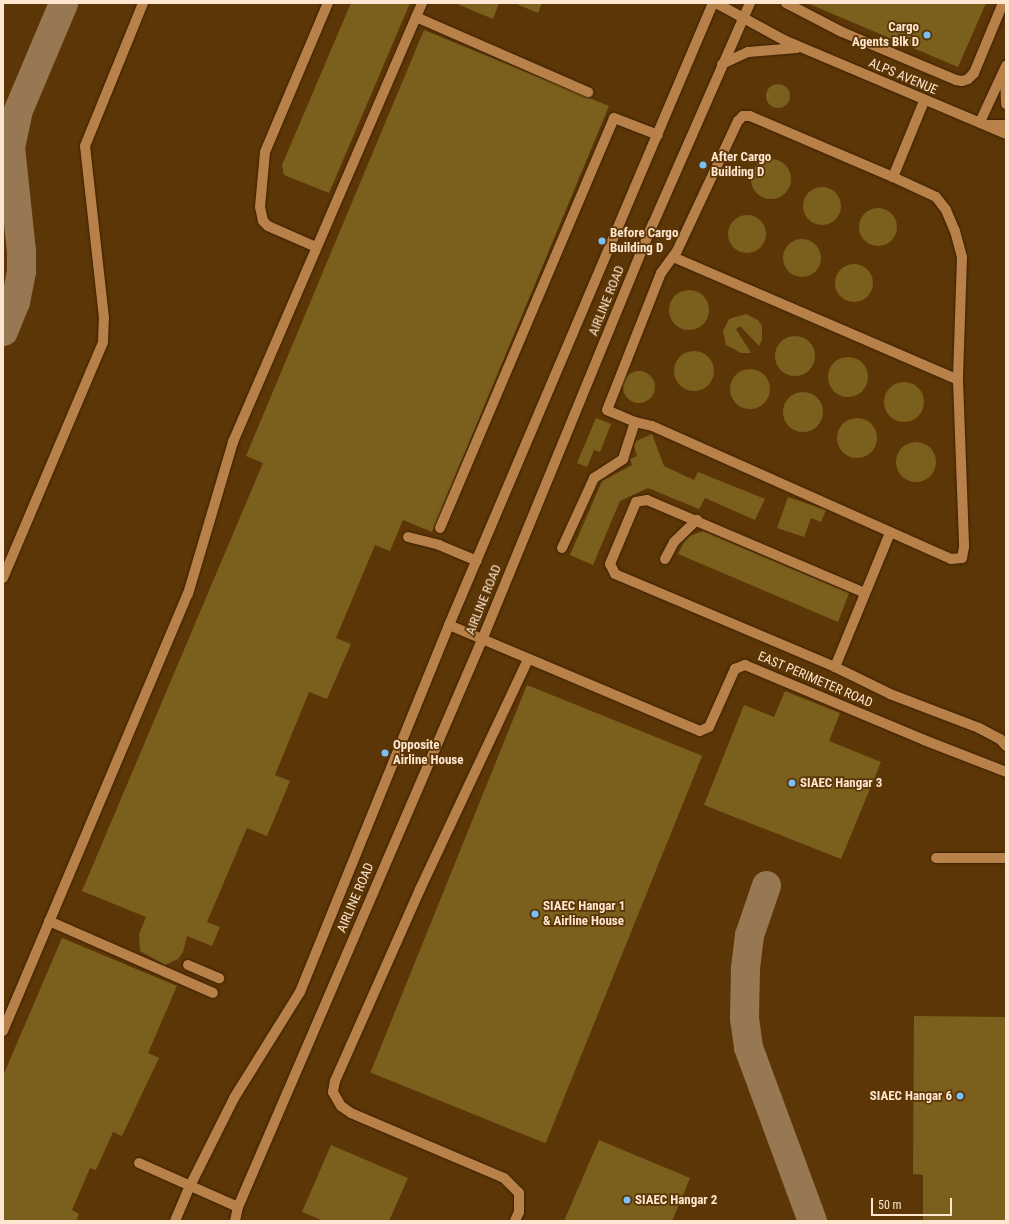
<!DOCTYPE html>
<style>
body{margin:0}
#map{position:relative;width:1009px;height:1224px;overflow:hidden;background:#5c3606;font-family:"Roboto Condensed",sans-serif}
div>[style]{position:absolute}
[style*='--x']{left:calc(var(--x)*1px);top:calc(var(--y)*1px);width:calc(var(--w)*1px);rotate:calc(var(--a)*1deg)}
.taxiway>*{height:29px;margin:-14.5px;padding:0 14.5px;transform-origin:14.5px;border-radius:14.5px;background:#987852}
.building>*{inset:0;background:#7b5f1d;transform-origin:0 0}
.round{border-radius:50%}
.roads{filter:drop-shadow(0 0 1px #3a1f01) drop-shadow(0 0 1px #3a1f01)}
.minor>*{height:10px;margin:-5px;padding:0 5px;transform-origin:5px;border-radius:5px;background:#b8814a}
.dots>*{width:11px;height:11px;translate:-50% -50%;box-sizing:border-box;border:2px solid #5c3606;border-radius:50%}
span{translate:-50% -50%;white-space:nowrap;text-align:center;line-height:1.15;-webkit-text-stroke:3.5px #5c3606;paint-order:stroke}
.poi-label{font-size:13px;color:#fee6d0;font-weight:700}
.right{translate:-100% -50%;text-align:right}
.left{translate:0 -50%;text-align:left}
.street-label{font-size:13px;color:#fee6d0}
.frame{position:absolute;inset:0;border:4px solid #fee6d0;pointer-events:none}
.scale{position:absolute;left:871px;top:1198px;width:81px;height:18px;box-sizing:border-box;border:2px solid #fee6d0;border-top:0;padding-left:5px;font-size:12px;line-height:14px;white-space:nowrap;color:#fee6d0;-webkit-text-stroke:3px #5c3606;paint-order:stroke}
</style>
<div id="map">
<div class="taxiway">
<div style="--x:9;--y:131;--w:139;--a:-67.1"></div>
<div style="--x:3;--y:331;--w:31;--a:-68"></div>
<div style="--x:15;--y:302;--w:32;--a:-79"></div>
<div style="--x:21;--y:271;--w:20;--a:-90"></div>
<div style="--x:21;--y:251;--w:105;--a:-96"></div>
<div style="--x:10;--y:147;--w:35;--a:-78"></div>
<div style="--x:766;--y:885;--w:53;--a:108.8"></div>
<div style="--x:749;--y:935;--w:34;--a:97"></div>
<div style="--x:745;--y:969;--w:49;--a:91.2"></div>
<div style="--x:744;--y:1018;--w:29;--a:82"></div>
<div style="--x:748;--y:1047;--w:185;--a:69.8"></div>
</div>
<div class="building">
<div style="clip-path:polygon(351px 3px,410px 3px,329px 193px,284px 175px,282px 165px)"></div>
<div style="clip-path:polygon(455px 3px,499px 3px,493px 19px)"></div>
<div style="clip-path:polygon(514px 3px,542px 3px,538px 13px)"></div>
<div style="clip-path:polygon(807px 3px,986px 3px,958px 67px)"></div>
<div style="clip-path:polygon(424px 30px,609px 106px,432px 532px,403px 520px,390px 551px,375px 545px,336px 638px,351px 644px,327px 699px,309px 692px,275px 775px,290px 781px,267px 836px,247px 828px,207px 922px,220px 927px,212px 946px,187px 936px,183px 952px,178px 959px,165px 965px,140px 951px,139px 934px,146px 917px,82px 891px,263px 463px,246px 456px)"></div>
<div class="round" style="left:766px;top:84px;width:24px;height:24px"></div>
<div class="round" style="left:751px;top:159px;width:40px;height:40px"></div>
<div class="round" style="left:803px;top:187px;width:38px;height:38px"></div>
<div class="round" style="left:859px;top:208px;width:38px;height:38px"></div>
<div class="round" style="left:728px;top:215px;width:38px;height:38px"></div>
<div class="round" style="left:783px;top:239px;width:38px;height:38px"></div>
<div class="round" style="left:835px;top:264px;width:38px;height:38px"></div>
<div class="round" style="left:669px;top:290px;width:40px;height:40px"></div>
<div style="clip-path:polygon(746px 314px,758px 320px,762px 326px,762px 340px,759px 346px,740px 326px,736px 329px,751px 353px,741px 353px,726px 345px,723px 331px,729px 319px)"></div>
<div class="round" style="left:775px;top:336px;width:40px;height:40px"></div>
<div class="round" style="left:674px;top:351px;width:40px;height:40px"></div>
<div class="round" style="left:828px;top:357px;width:40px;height:40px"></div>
<div class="round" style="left:730px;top:369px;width:40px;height:40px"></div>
<div class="round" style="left:623px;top:371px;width:32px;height:32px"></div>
<div class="round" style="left:884px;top:382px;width:40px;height:40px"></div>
<div class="round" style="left:783px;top:392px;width:40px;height:40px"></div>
<div style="clip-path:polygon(596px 418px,611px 424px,600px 452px,594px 450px,587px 467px,577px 463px)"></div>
<div class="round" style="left:837px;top:418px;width:40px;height:40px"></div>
<div style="clip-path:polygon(652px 434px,664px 466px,694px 480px,698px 472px,765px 499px,755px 520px,705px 498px,699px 509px,648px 488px,620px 501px,593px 565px,570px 555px,602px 481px,632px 465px,630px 459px,637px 456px,634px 446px,636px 441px)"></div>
<div class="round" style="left:896px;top:442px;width:40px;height:40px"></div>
<div style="clip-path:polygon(788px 497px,826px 510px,821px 522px,811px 518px,804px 537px,777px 528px)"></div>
<div style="clip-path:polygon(703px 531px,849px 593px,838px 622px,678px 554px,684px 542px,690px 536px)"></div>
<div style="left:527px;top:685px;width:189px;height:418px;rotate:22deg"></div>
<div style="clip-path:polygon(785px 691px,840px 713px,829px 741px,881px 762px,841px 859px,704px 805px,744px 705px,774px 717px)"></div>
<div style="clip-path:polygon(62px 938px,177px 986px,148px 1053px,159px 1058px,122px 1136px,113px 1132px,96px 1170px,90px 1168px,72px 1210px,79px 1214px,76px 1221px,3px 1221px,3px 1076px)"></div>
<div style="clip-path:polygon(914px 1016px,1006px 1017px,1006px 1221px,923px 1221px,923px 1175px,913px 1174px)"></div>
<div style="clip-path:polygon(599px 1140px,690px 1178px,672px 1221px,564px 1221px)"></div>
<div style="clip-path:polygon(331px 1145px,408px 1178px,389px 1221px,324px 1221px,302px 1212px)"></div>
</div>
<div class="roads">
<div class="minor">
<div style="--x:716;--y:3;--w:77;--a:28.6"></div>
<div style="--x:784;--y:40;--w:241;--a:22.9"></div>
<div style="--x:786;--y:3;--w:63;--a:27.4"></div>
<div style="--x:842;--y:32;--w:124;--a:22.8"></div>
<div style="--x:956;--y:80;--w:6;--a:9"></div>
<div style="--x:962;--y:81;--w:6;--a:-18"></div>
<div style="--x:968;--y:79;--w:8;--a:-45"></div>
<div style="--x:974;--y:73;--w:76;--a:-67.5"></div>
<div style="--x:416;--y:17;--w:188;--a:23.6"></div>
<div style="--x:722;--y:64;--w:29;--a:-25"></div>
<div style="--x:748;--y:52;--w:49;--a:-4.7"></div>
<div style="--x:1005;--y:74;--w:30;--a:88"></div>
<div style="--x:743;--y:116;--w:7;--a:0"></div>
<div style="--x:750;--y:116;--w:155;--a:23.1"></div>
<div style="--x:893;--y:177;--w:47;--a:24.9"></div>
<div style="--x:936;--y:197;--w:16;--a:52"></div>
<div style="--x:946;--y:210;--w:23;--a:67"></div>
<div style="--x:955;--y:231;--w:27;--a:75"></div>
<div style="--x:962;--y:257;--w:123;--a:91.9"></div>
<div style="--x:958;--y:380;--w:167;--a:87.9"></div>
<div style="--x:964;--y:547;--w:11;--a:100"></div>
<div style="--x:962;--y:558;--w:11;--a:175"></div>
<div style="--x:951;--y:559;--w:327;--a:-156"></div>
<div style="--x:652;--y:426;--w:17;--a:-167"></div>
<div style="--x:635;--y:422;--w:30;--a:-157"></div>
<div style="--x:607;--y:410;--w:147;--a:-68.5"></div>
<div style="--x:661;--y:273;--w:27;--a:-54"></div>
<div style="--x:677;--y:251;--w:144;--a:-64.9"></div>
<div style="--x:738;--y:121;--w:7;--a:-45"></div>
<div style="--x:980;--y:122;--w:62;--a:-65.1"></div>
<div style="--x:989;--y:125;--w:17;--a:0"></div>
<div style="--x:893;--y:177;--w:82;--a:-67.8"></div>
<div style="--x:316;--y:247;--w:52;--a:-156.4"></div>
<div style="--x:268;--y:226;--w:7;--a:-135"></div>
<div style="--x:263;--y:221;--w:14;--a:-102"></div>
<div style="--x:260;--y:207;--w:55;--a:-84.8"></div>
<div style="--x:265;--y:152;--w:162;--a:-67.1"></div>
<div style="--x:673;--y:257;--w:310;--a:23.3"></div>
<div style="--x:440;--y:528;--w:445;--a:-67"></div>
<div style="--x:614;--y:118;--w:47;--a:21.1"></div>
<div style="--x:408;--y:537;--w:32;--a:14"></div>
<div style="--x:439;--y:545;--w:41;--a:22.8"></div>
<div style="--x:562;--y:548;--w:77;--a:-65.4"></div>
<div style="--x:594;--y:478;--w:35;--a:-33"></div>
<div style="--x:623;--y:459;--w:39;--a:-72"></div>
<div style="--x:665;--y:559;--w:19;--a:-62"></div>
<div style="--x:674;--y:542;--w:32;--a:-44"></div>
<div style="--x:3;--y:578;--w:256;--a:-67"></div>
<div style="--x:103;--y:342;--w:24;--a:-88"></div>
<div style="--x:104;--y:318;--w:173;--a:-96.3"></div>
<div style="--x:85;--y:146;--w:154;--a:-67.9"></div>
<div style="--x:865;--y:593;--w:237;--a:-156.9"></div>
<div style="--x:647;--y:500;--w:11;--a:170"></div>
<div style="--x:636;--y:502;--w:67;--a:112.8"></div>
<div style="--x:610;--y:564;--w:11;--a:63"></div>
<div style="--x:615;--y:574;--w:239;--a:22.9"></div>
<div style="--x:835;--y:667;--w:61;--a:26.1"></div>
<div style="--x:890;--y:694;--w:95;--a:20.9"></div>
<div style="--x:979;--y:728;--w:24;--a:28"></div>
<div style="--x:1000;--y:739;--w:9;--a:49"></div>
<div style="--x:449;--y:625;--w:272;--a:22.9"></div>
<div style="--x:700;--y:731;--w:10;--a:-24"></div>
<div style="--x:709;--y:727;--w:64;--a:-65.9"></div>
<div style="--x:735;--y:669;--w:11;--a:-22"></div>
<div style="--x:745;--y:665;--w:194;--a:22.7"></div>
<div style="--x:924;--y:740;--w:88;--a:21.3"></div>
<div style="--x:835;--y:667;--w:145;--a:-67.7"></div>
<div style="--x:936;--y:858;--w:70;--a:0"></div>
<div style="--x:49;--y:921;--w:179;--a:23.7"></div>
<div style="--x:188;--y:965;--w:34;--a:23"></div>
<div style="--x:3;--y:1031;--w:475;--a:-67.1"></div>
<div style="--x:188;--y:594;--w:159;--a:-73.5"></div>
<div style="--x:233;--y:442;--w:478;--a:-66.7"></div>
<div style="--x:139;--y:1163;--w:108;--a:24"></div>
<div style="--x:175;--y:1221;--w:38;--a:-67"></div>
<div style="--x:190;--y:1186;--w:98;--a:-63.4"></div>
<div style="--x:234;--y:1098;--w:125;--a:-58.1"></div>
<div style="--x:300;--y:992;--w:396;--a:-67.9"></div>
<div style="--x:449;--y:625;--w:676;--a:-67"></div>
<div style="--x:235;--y:1221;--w:14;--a:-78"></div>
<div style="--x:238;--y:1207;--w:617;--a:-66.72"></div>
<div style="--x:482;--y:640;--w:450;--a:-67.7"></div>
<div style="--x:653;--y:224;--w:241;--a:-66.3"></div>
<div style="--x:515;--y:1221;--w:10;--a:-66"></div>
<div style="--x:519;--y:1212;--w:19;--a:-90"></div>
<div style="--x:519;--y:1193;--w:21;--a:-135"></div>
<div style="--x:504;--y:1178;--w:166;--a:-157"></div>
<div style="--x:351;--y:1113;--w:12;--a:-145"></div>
<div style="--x:341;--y:1106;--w:16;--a:-120"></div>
<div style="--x:333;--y:1092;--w:11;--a:-80"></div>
<div style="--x:335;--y:1081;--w:210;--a:-66.1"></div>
<div style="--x:420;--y:889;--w:254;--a:-64.8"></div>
</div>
</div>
<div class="dots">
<div style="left:927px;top:35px;background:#79bff8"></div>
<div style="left:703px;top:165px;background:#79bff8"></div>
<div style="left:602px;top:241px;background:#79bff8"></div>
<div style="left:385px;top:753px;background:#79bff8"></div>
<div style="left:792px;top:783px;background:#79bff8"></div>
<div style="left:535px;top:914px;background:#79bff8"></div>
<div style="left:960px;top:1096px;background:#79bff8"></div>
<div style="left:627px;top:1200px;background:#79bff8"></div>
</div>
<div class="poi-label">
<span class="right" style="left:919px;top:35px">Cargo<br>Agents Blk D</span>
<span class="left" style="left:711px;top:165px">After Cargo<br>Building D</span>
<span class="left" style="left:610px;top:241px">Before Cargo<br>Building D</span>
<span class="left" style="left:393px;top:753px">Opposite<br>Airline House</span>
<span class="left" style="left:800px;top:783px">SIAEC Hangar 3</span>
<span class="left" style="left:543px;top:914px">SIAEC Hangar 1<br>&amp; Airline House</span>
<span class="right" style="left:952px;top:1096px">SIAEC Hangar 6</span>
<span class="left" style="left:635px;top:1200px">SIAEC Hangar 2</span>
</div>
<div class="street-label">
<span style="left:903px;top:77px;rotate:23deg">ALPS AVENUE</span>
<span style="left:607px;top:301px;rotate:-68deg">AIRLINE ROAD</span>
<span style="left:484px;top:600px;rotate:-68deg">AIRLINE ROAD</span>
<span style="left:815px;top:680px;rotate:23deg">EAST PERIMETER ROAD</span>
<span style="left:356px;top:898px;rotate:-67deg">AIRLINE ROAD</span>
</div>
<div class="frame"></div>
<div class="scale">50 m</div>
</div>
